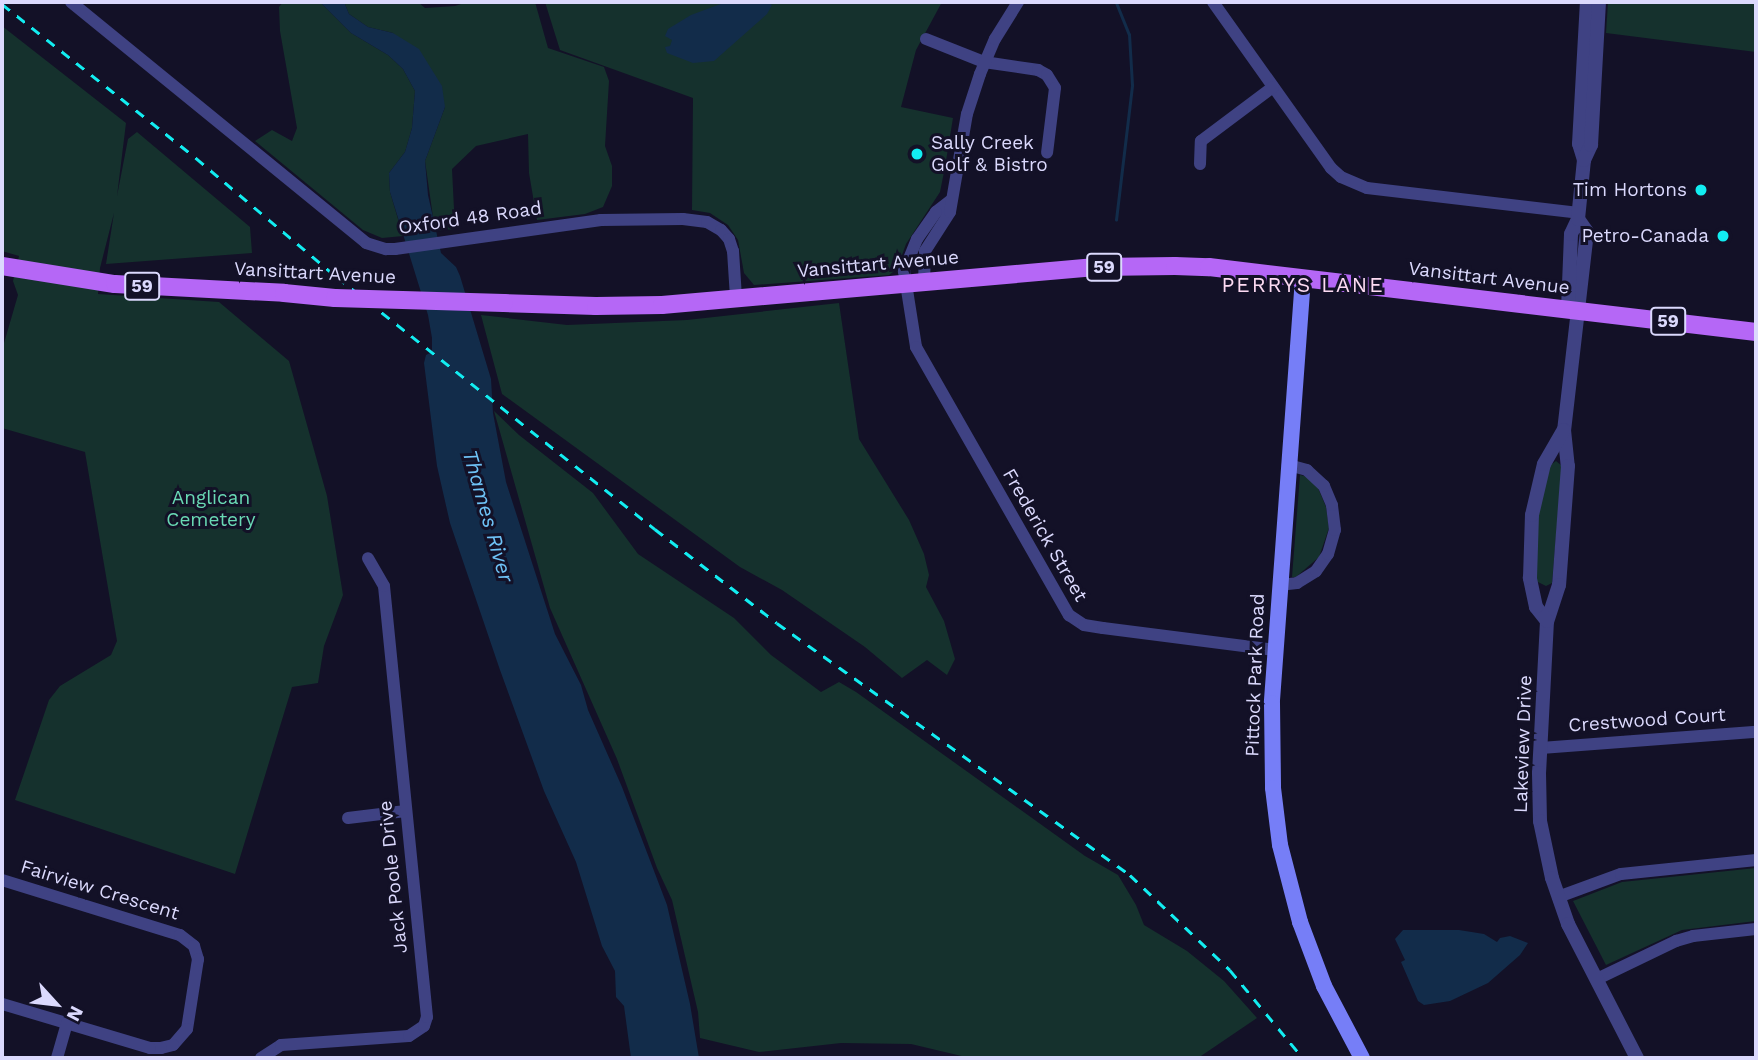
<!DOCTYPE html>
<style>
body{margin:0}
#map{position:relative;width:1758px;height:1060px;overflow:hidden;background:#131127;font-family:"Work Sans",sans-serif}
div>[style]{position:absolute}
[style*='--x']{left:calc(var(--x)*1px);top:calc(var(--y)*1px);width:calc(var(--w)*1px);rotate:calc(var(--a)*1deg)}
.green>*{inset:0;background:#15312d}
.water>*{inset:0;background:#122c4a}
.stream>*{height:2.5px;margin:-1.25px;padding:0 1.25px;transform-origin:1.25px;border-radius:1.25px;background:#122c4a}
.minor>*{height:12px;margin:-6px;padding:0 6px;transform-origin:6px;border-radius:6px;background:#3f4283}
.tertiary>*{height:14px;margin:-7px;padding:0 7px;transform-origin:7px;border-radius:7px;background:#3f4283}
.secondary>*{height:16px;margin:-8px;padding:0 8px;transform-origin:8px;border-radius:8px;background:#767ef7}
.primary>*{height:18px;margin:-9px;padding:0 9px;transform-origin:9px;border-radius:9px;background:#b567f6}
.rail>*{height:2.5px;margin-top:-1.25px;transform-origin:0;background:repeating-linear-gradient(90deg,#12edf1 0 10px,transparent 0 19px)}
.primary-bridge>*{height:18px;margin:-9px;padding:0 9px;transform-origin:9px;border-radius:9px;background:#b567f6}
.dots>*{width:19px;height:19px;translate:-50% -50%;box-sizing:border-box;border:4px solid #131127;border-radius:50%}
span{translate:-50% -50%;white-space:nowrap;text-align:center;line-height:1.15;-webkit-text-stroke:6px #131127;paint-order:stroke}
.shield-label span{padding:2px 5px;background:#131127;border:2px solid;border-radius:5px;-webkit-text-stroke-width:0}
.shield-label{font-size:18px;color:#dbd9fd;font-weight:700}
.poi-label{font-size:19px;color:#dbd9fd}
.left{translate:0 -50%;text-align:left}
.right{translate:-100% -50%;text-align:right}
.street-label{font-size:19px;color:#dbd9fd}
.park-label{font-size:19px;color:#69d9b4}
.neighbourhood-label{font-size:21px;color:#fddbf3;letter-spacing:2px}
.water-label{font-size:21px;color:#6ec2f6;font-style:italic}
.frame{position:absolute;inset:0;border:4px solid #dbd9fd;pointer-events:none}
.north{position:absolute;left:21px;top:969px;width:70px;height:70px;-webkit-text-stroke:5px #131127;paint-order:stroke;rotate:117deg;font-size:19px;font-weight:700;line-height:28px;text-align:center;color:#dbd9fd}
.north::after{content:'';display:block;margin:auto;width:24px;height:32px;background:#dbd9fd;clip-path:polygon(50% 0,100% 100%,50% 72%,0 100%)}
</style>
<div id="map">
<div class="green">
<div style="clip-path:polygon(283px 2px,320px 2px,351px 33px,388px 55px,403px 69px,415px 91px,412px 128px,405px 152px,389px 173px,390px 192px,403px 236px,382px 238px,363px 230px,255px 141px,272px 130px,292px 141px,297px 128px,280px 31px,279px 7px)"></div>
<div style="clip-path:polygon(344px 2px,418px 2px,425px 8px,455px 6px,467px 2px,535px 2px,548px 48px,604px 67px,609px 81px,605px 146px,612px 166px,612px 186px,603px 207px,585px 214px,537px 220px,529px 173px,528px 134px,476px 146px,452px 169px,455px 229px,435px 231px,425px 161px,445px 107px,393px 33px,368px 27px,349px 14px)"></div>
<div style="clip-path:polygon(545px 2px,942px 2px,916px 50px,901px 107px,953px 118px,945px 167px,940px 192px,906px 244px,897px 269px,889px 275px,754px 285px,744px 273px,738px 240px,728px 225px,710px 213px,692px 210px,693px 98px,560px 50px)"></div>
<div style="clip-path:polygon(1608px 2px,1756px 2px,1756px 52px,1606px 33px)"></div>
<div style="clip-path:polygon(2px 26px,126px 123px,117px 196px,128px 139px,137px 132px,250px 227px,252px 253px,106px 264px,114px 213px,100px 268px,98px 294px,219px 302px,289px 361px,327px 496px,343px 595px,324px 646px,318px 683px,292px 687px,235px 874px,15px 800px,49px 700px,60px 686px,111px 655px,117px 641px,85px 452px,2px 428px,2px 350px,18px 295px,13px 281px,19px 256px,2px 251px)"></div>
<div style="clip-path:polygon(839px 303px,859px 439px,909px 520px,924px 554px,929px 575px,926px 587px,944px 621px,955px 659px,947px 675px,927px 660px,902px 678px,865px 647px,782px 590px,740px 567px,502px 394px,481px 315px,567px 325px,687px 320px)"></div>
<div style="clip-path:polygon(494px 411px,519px 435px,593px 493px,638px 554px,734px 618px,771px 655px,821px 692px,839px 682px,856px 692px,1085px 856px,1118px 875px,1136px 905px,1144px 925px,1187px 951px,1224px 981px,1257px 1018px,1198px 1058px,970px 1058px,911px 1044px,841px 1043px,759px 1052px,700px 1038px,698px 1012px,672px 900px,657px 868px,617px 759px,550px 608px)"></div>
<div style="clip-path:polygon(1556px 461px,1562px 466px,1552px 583px,1546px 586px,1536px 581px,1538px 500px,1548px 467px)"></div>
<div style="clip-path:polygon(1300px 475px,1308px 477px,1318px 488px,1326px 507px,1329px 528px,1319px 557px,1296px 577px,1292px 577px)"></div>
<div style="clip-path:polygon(1756px 868px,1756px 921px,1682px 930px,1606px 965px,1573px 901px,1622px 882px)"></div>
</div>
<div class="water">
<div style="clip-path:polygon(320px 2px,344px 2px,349px 14px,368px 27px,393px 33px,419px 49px,442px 86px,445px 107px,425px 161px,428px 195px,441px 253px,456px 267px,460px 276px,491px 379px,493px 413px,506px 482px,555px 634px,581px 685px,588px 710px,622px 787px,667px 905px,690px 1004px,699px 1058px,631px 1058px,624px 1006px,616px 997px,615px 971px,602px 946px,576px 862px,544px 791px,500px 670px,450px 523px,437px 466px,424px 363px,426px 355px,432px 352px,432px 338px,428px 315px,390px 192px,389px 173px,405px 152px,412px 128px,415px 91px,403px 69px,388px 55px,351px 33px)"></div>
<div style="clip-path:polygon(726px 2px,767px 2px,772px 5px,767px 14px,714px 61px,693px 63px,667px 53px,665px 47px,670px 46px,672px 40px,665px 36px,668px 29px,691px 15px)"></div>
<div style="clip-path:polygon(1403px 930px,1459px 930px,1484px 934px,1497px 942px,1500px 938px,1510px 936px,1528px 943px,1520px 955px,1488px 983px,1450px 1001px,1424px 1005px,1418px 1001px,1401px 962px,1405px 960px,1395px 939px)"></div>
</div>
<div class="stream">
<div style="--x:1116;--y:220;--w:136;--a:-83.2"></div>
<div style="--x:1132;--y:85;--w:50;--a:-93.4"></div>
<div style="--x:1129;--y:35;--w:35;--a:-112"></div>
</div>
<div class="minor">
<div style="--x:71;--y:2;--w:381;--a:39.2"></div>
<div style="--x:366;--y:243;--w:21;--a:17"></div>
<div style="--x:386;--y:249;--w:9;--a:0"></div>
<div style="--x:395;--y:249;--w:208;--a:-8"></div>
<div style="--x:601;--y:220;--w:82;--a:-0.7"></div>
<div style="--x:683;--y:219;--w:24;--a:7"></div>
<div style="--x:707;--y:222;--w:16;--a:30"></div>
<div style="--x:721;--y:230;--w:12;--a:48"></div>
<div style="--x:729;--y:239;--w:13;--a:72"></div>
<div style="--x:733;--y:251;--w:46;--a:86.3"></div>
<div style="--x:1213;--y:2;--w:204;--a:54.6"></div>
<div style="--x:1331;--y:168;--w:13;--a:42"></div>
<div style="--x:1341;--y:177;--w:28;--a:23"></div>
<div style="--x:1367;--y:188;--w:213;--a:6.7"></div>
<div style="--x:926;--y:39;--w:62;--a:21.6"></div>
<div style="--x:984;--y:62;--w:55;--a:8.4"></div>
<div style="--x:1038;--y:70;--w:10;--a:29"></div>
<div style="--x:1047;--y:75;--w:15;--a:58"></div>
<div style="--x:1055;--y:88;--w:65;--a:97"></div>
<div style="--x:1200;--y:164;--w:23;--a:-88"></div>
<div style="--x:1201;--y:141;--w:90;--a:-36.9"></div>
<div style="--x:950;--y:201;--w:18;--a:142"></div>
<div style="--x:936;--y:212;--w:33;--a:125"></div>
<div style="--x:917;--y:239;--w:35;--a:112"></div>
<div style="--x:904;--y:271;--w:77;--a:81"></div>
<div style="--x:916;--y:347;--w:309;--a:60.3"></div>
<div style="--x:1069;--y:615;--w:18;--a:34"></div>
<div style="--x:1084;--y:625;--w:19;--a:9"></div>
<div style="--x:1103;--y:628;--w:173;--a:7.3"></div>
<div style="--x:924;--y:282;--w:31;--a:-88"></div>
<div style="--x:925;--y:251;--w:46;--a:-57.3"></div>
<div style="--x:950;--y:212;--w:99;--a:-80.2"></div>
<div style="--x:967;--y:114;--w:42;--a:-72"></div>
<div style="--x:980;--y:74;--w:38;--a:-67"></div>
<div style="--x:995;--y:39;--w:44;--a:-58.1"></div>
<div style="--x:1279;--y:585;--w:18;--a:-6"></div>
<div style="--x:1297;--y:583;--w:22;--a:-32"></div>
<div style="--x:1316;--y:571;--w:21;--a:-55"></div>
<div style="--x:1328;--y:554;--w:25;--a:-74"></div>
<div style="--x:1335;--y:530;--w:25;--a:-97"></div>
<div style="--x:1332;--y:505;--w:21;--a:-113"></div>
<div style="--x:1324;--y:486;--w:23;--a:-137"></div>
<div style="--x:1307;--y:470;--w:20;--a:-165"></div>
<div style="--x:1541;--y:748;--w:216;--a:-4.3"></div>
<div style="--x:348;--y:818;--w:58;--a:-6.9"></div>
<div style="--x:2;--y:880;--w:186;--a:17.2"></div>
<div style="--x:180;--y:935;--w:18;--a:38"></div>
<div style="--x:194;--y:946;--w:14;--a:73"></div>
<div style="--x:198;--y:959;--w:71;--a:98.9"></div>
<div style="--x:187;--y:1029;--w:21;--a:131"></div>
<div style="--x:173;--y:1045;--w:12;--a:166"></div>
<div style="--x:161;--y:1048;--w:11;--a:180"></div>
<div style="--x:150;--y:1048;--w:154;--a:-163.4"></div>
<div style="--x:1558;--y:897;--w:67;--a:-20.1"></div>
<div style="--x:1621;--y:874;--w:136;--a:-5.9"></div>
<div style="--x:1597;--y:979;--w:88;--a:-25.7"></div>
<div style="--x:1676;--y:941;--w:18;--a:-16"></div>
<div style="--x:1693;--y:936;--w:63;--a:-6.3"></div>
<div style="--x:57;--y:1058;--w:36;--a:-74"></div>
<div style="--x:261;--y:1058;--w:24;--a:-33"></div>
<div style="--x:281;--y:1045;--w:128;--a:-4"></div>
<div style="--x:409;--y:1036;--w:18;--a:-34"></div>
<div style="--x:424;--y:1026;--w:9;--a:-72"></div>
<div style="--x:427;--y:1017;--w:433;--a:-95.7"></div>
<div style="--x:384;--y:586;--w:32;--a:-120"></div>
</div>
<div class="tertiary">
<div style="--x:1584;--y:160;--w:17;--a:-107"></div>
<div style="--x:1579;--y:144;--w:142;--a:-86.8"></div>
<div style="--x:1578;--y:219;--w:16;--a:55"></div>
<div style="--x:1587;--y:232;--w:199;--a:96.6"></div>
<div style="--x:1564;--y:430;--w:36;--a:84"></div>
<div style="--x:1568;--y:466;--w:119;--a:94.3"></div>
<div style="--x:1559;--y:585;--w:38;--a:108"></div>
<div style="--x:1547;--y:621;--w:152;--a:93"></div>
<div style="--x:1539;--y:773;--w:48;--a:88.8"></div>
<div style="--x:1540;--y:821;--w:58;--a:78.1"></div>
<div style="--x:1552;--y:878;--w:49;--a:70.8"></div>
<div style="--x:1568;--y:924;--w:151;--a:62.8"></div>
<div style="--x:1568;--y:309;--w:75;--a:-87.7"></div>
<div style="--x:1571;--y:234;--w:17;--a:-65"></div>
<div style="--x:1578;--y:219;--w:59;--a:-84.2"></div>
<div style="--x:1584;--y:160;--w:17;--a:-65"></div>
<div style="--x:1591;--y:145;--w:143;--a:-86.8"></div>
<div style="--x:1547;--y:621;--w:18;--a:-128"></div>
<div style="--x:1536;--y:607;--w:30;--a:-102"></div>
<div style="--x:1530;--y:578;--w:63;--a:-88.2"></div>
<div style="--x:1532;--y:515;--w:52;--a:-76.8"></div>
<div style="--x:1544;--y:464;--w:39;--a:-60"></div>
</div>
<div class="secondary">
<div style="--x:1303;--y:278;--w:426;--a:94.2"></div>
<div style="--x:1272;--y:703;--w:85;--a:89.3"></div>
<div style="--x:1273;--y:788;--w:57;--a:83"></div>
<div style="--x:1280;--y:845;--w:80;--a:75.4"></div>
<div style="--x:1300;--y:922;--w:68;--a:69.4"></div>
<div style="--x:1324;--y:986;--w:81;--a:62.2"></div>
</div>
<div class="primary">
<div style="--x:2;--y:266;--w:114;--a:9.1"></div>
<div style="--x:115;--y:284;--w:169;--a:3"></div>
<div style="--x:504;--y:303;--w:92;--a:1.9"></div>
<div style="--x:596;--y:306;--w:66;--a:-0.9"></div>
<div style="--x:662;--y:305;--w:438;--a:-5"></div>
<div style="--x:1098;--y:267;--w:77;--a:-0.7"></div>
<div style="--x:1175;--y:266;--w:34;--a:2"></div>
<div style="--x:1209;--y:267;--w:551;--a:6.78"></div>
</div>
<div class="rail">
<div style="--x:2;--y:4;--w:248;--a:38.4"></div>
<div style="--x:196;--y:158;--w:185;--a:40.2"></div>
<div style="--x:337;--y:277;--w:406;--a:38.4"></div>
<div style="--x:655;--y:529;--w:154;--a:37.6"></div>
<div style="--x:777;--y:623;--w:434;--a:35.5"></div>
<div style="--x:1130;--y:875;--w:138;--a:43.5"></div>
<div style="--x:1230;--y:970;--w:114;--a:50.3"></div>
</div>
<div class="primary-bridge">
<div style="--x:284;--y:293;--w:51;--a:5.6"></div>
<div style="--x:335;--y:298;--w:169;--a:1.7"></div>
</div>
<div class="dots">
<div style="left:917px;top:154px;background:#12edf1"></div>
<div style="left:1701px;top:190px;background:#12edf1"></div>
<div style="left:1723px;top:236px;background:#12edf1"></div>
</div>
<div class="shield-label">
<span style="left:1104px;top:267px">59</span>
<span style="left:142px;top:286px">59</span>
<span style="left:1668px;top:321px">59</span>
</div>
<div class="poi-label">
<span class="left" style="left:931px;top:154px">Sally Creek<br>Golf &amp; Bistro</span>
<span class="right" style="left:1687px;top:190px">Tim Hortons</span>
<span class="right" style="left:1709px;top:236px">Petro-Canada</span>
</div>
<div class="street-label">
<span style="left:470px;top:218px;rotate:-8deg">Oxford 48 Road</span>
<span style="left:878px;top:264px;rotate:-5deg">Vansittart Avenue</span>
<span style="left:315px;top:273px;rotate:3deg">Vansittart Avenue</span>
<span style="left:1489px;top:278px;rotate:7deg">Vansittart Avenue</span>
<span style="left:1045px;top:535px;rotate:60deg">Frederick Street</span>
<span style="left:1255px;top:675px;rotate:-88deg">Pittock Park Road</span>
<span style="left:1647px;top:720px;rotate:-4deg">Crestwood Court</span>
<span style="left:1523px;top:744px;rotate:-88deg">Lakeview Drive</span>
<span style="left:393px;top:877px;rotate:-96deg">Jack Poole Drive</span>
<span style="left:100px;top:890px;rotate:17deg">Fairview Crescent</span>
</div>
<div class="park-label">
<span style="left:211px;top:509px">Anglican<br>Cemetery</span>
</div>
<div class="neighbourhood-label">
<span style="left:1303px;top:285px">PERRYS LANE</span>
</div>
<div class="water-label">
<span style="left:488px;top:516px;rotate:74deg">Thames River</span>
</div>
<div class="frame"></div>
<div class="north">N</div>
</div>
